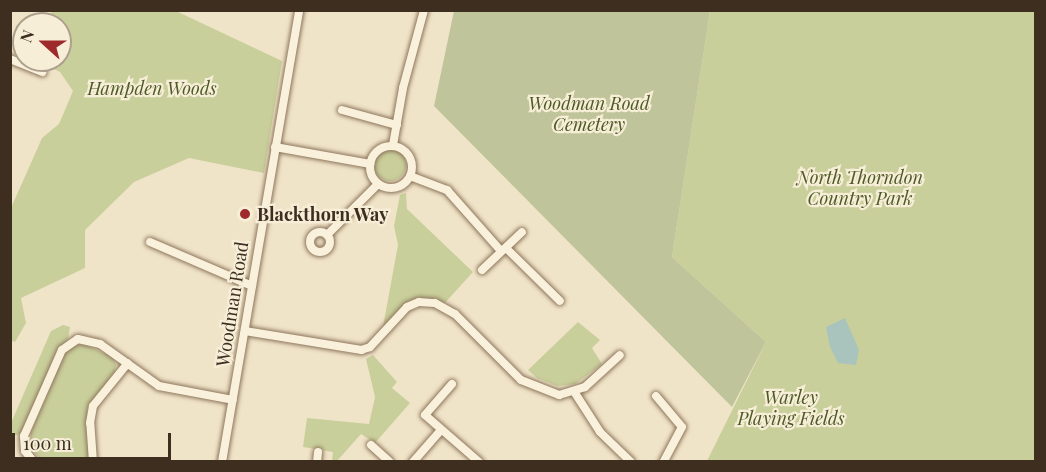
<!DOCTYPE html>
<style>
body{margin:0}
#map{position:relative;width:1046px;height:472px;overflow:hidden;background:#f0e4c8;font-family:"Playfair Display",serif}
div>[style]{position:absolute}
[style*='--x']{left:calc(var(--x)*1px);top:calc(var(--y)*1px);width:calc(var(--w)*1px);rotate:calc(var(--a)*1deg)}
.green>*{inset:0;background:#c9cf9b}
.round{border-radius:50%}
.cemetery>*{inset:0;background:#bfc49a}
.water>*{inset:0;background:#a9c4bc}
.roads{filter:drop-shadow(0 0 2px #8d765c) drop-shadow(0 0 2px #8d765c)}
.minor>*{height:8px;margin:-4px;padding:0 4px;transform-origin:4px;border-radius:4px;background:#faf1dc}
.minor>.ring{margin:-4px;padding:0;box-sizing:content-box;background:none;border:8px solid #faf1dc;border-radius:50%}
.dots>*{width:16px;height:16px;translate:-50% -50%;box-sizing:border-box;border:3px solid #f7eed8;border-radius:50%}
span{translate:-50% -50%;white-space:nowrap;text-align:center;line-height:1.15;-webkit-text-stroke:4.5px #f7eed8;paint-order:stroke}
.park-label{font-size:18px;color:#4d5a26;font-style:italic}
.poi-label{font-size:18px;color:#3d2e20;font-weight:700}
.left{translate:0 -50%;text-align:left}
.street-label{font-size:18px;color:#3d2e20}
.frame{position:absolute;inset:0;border:12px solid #3d2e20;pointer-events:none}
.north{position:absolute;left:12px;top:12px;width:60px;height:60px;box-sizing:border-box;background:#f7eed8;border:2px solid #ada18e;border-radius:50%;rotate:291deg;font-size:16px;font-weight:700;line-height:24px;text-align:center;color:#3d2e20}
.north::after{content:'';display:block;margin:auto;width:21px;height:27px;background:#9e2a2b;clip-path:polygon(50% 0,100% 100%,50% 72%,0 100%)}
.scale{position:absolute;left:12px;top:433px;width:159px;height:27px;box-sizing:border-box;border:3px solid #3d2e20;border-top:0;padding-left:8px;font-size:18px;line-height:21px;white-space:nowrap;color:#3d2e20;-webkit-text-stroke:4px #f7eed8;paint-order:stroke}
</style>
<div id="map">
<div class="green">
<div style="clip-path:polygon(52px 11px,176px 11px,282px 61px,264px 173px,189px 158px,134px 182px,85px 230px,85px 268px,21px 298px,26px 323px,15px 342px,10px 340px,11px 208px,42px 138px,59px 124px,73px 91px,60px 72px,37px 60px,60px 60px,60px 24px,46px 24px)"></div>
<div style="clip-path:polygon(710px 11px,1035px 11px,1035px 461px,707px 461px,766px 342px,672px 257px)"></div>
<div class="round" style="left:374px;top:149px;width:32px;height:32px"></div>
<div style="clip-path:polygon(406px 193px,407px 209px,473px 272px,443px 305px,419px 302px,382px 332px,398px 245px,394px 226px,400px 195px)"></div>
<div style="clip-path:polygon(578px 322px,600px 340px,592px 348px,602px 364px,575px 384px,557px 386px,537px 378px,528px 370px)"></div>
<div style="clip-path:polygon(63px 325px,70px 327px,68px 339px,57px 350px,21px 434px,11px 436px,11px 423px,51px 331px)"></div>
<div style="clip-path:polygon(84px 344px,112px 357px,116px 364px,115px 371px,87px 409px,90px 458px,88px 461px,43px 461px,30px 448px,31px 432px,65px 353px,74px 346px)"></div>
<div style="clip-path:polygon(373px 355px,397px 382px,392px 388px,410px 403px,375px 443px,361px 434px,337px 461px,332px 461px,333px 452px,303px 447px,307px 418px,369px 424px,375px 397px,366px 359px)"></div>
</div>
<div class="cemetery">
<div style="clip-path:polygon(454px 11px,710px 11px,672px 257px,766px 342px,732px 407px,434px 106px)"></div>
</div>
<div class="water">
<div style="clip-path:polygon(845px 318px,859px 350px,856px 365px,838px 363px,830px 347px,826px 327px)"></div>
</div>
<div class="roads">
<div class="minor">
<div style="--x:10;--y:59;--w:35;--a:22"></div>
<div style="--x:342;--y:110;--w:57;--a:15.3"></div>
<div style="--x:393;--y:145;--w:58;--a:-80"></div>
<div style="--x:403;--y:88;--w:81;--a:-74.9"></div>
<div class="ring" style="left:370px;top:146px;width:34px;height:34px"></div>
<div style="--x:275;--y:147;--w:97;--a:10.1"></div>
<div style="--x:410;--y:176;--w:40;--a:21"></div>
<div style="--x:447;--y:190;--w:81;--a:48.5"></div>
<div class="ring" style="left:310px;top:232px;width:12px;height:12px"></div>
<div style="--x:327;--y:235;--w:72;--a:-45"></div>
<div style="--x:150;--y:242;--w:111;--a:23.3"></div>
<div style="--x:507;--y:249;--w:74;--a:44.5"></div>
<div style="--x:482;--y:270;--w:55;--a:-43.5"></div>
<div style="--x:245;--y:331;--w:118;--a:9.3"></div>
<div style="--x:361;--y:350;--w:9;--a:-18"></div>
<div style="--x:370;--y:347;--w:54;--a:-47.2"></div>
<div style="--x:407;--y:307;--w:13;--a:-23"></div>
<div style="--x:419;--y:302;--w:16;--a:4"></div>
<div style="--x:435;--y:303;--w:23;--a:29"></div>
<div style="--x:455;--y:314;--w:93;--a:45"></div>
<div style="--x:521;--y:380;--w:41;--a:21.5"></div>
<div style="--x:559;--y:395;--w:27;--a:-17"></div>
<div style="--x:585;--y:387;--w:47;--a:-42.4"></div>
<div style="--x:452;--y:384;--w:41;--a:131.1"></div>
<div style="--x:425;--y:415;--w:72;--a:41"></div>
<div style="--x:575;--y:393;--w:46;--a:57.3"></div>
<div style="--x:600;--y:432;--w:43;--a:44.1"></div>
<div style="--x:656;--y:396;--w:40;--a:50"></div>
<div style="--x:682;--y:427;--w:40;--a:118"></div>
<div style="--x:371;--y:445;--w:25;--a:42"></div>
<div style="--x:34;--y:462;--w:14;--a:-129"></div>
<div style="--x:25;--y:451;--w:15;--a:-94"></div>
<div style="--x:24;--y:436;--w:94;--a:-66.2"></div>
<div style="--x:62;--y:350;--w:19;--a:-35"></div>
<div style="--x:78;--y:339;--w:23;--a:13"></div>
<div style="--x:100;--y:344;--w:72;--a:35.4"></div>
<div style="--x:159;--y:386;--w:75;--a:10.7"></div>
<div style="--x:93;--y:462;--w:39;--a:-94"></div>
<div style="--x:90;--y:423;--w:17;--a:-80"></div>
<div style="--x:93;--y:406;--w:55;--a:-50.9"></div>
<div style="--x:222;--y:462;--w:459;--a:-80.3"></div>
<div style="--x:317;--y:462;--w:10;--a:-84"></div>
<div style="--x:413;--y:462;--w:43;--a:-48.8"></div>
</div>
</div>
<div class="dots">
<div style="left:245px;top:214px;background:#9e2a2b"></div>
</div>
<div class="park-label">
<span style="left:152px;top:88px">Hampden Woods</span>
<span style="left:589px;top:114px">Woodman Road<br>Cemetery</span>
<span style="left:860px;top:188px">North Thorndon<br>Country Park</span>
<span style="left:791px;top:408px">Warley<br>Playing Fields</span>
</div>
<div class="poi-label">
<span class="left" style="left:257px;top:214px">Blackthorn Way</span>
</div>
<div class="street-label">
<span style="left:232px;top:304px;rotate:-81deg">Woodman Road</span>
</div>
<div class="frame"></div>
<div class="north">N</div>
<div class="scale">100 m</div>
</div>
